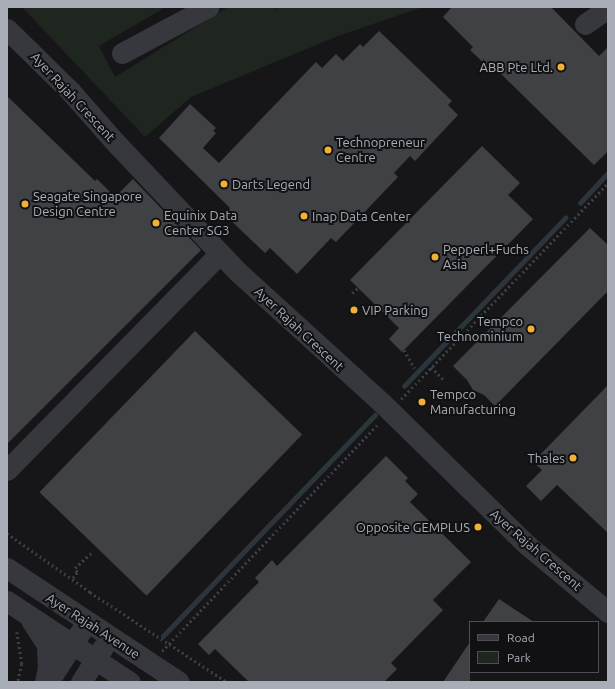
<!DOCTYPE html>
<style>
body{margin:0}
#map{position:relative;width:615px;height:689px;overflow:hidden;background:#161618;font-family:Ubuntu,sans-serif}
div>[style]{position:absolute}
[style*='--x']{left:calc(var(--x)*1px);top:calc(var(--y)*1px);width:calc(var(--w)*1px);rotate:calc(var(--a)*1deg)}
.green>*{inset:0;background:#1e261f}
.stream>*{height:4.5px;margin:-2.25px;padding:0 2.25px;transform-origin:2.25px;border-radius:2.25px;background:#2c353c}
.building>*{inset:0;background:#404145;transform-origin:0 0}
.path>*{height:2.5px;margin-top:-1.25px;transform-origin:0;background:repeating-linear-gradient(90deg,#3d3f44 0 2px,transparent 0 5px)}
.minor>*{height:21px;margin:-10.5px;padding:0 10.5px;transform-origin:10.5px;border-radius:10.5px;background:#37383d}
.dots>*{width:11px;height:11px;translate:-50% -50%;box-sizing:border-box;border:2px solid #111113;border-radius:50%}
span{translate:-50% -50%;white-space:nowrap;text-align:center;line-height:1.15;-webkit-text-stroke:4px #111113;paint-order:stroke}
.poi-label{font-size:13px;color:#a8adb8}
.right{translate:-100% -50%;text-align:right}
.left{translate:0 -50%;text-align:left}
.street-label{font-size:13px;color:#a8adb8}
.frame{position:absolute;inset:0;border:8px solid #a8adb8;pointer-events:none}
.legend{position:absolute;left:469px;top:621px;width:130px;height:52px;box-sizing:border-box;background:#111113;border:1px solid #4d4f55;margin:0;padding:5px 7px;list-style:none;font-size:12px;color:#a8adb8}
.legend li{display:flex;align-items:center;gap:8px;height:20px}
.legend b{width:20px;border:1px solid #4d4f55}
</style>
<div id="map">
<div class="green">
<div style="clip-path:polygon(22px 7px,166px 7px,99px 46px,115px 77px,228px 7px,273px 7px,275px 9px,280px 7px,423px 7px,338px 36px,191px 97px,145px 137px)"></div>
</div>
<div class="stream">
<div style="--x:580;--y:203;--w:41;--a:-47"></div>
<div style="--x:404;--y:386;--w:233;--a:-46.2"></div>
<div style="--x:163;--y:636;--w:306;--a:-46.2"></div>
</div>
<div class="building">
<div style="clip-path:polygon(452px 7px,551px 7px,599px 56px,608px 47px,608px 151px,594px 165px,493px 66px,490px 69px,470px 50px,473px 47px,443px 17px)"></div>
<div style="clip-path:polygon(379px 31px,452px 101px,448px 105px,458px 115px,415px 161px,410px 156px,394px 173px,398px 177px,336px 242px,331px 238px,297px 274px,270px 248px,265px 253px,224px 214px,230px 208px,159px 138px,190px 104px,216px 128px,213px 131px,216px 133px,203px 148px,219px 163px,316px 62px,322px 68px,336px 54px,343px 61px,360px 44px,363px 47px)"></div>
<div style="clip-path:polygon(7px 96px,95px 181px,97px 179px,115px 197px,133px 179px,201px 250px,7px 444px)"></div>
<div style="clip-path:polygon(482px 146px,520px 183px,508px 195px,533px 219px,402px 352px,389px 339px,399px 328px,350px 280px)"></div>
<div style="clip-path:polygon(590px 228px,608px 245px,608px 291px,495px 406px,484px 395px,473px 390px,467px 380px,453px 366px)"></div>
<div style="left:195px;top:331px;width:149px;height:224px;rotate:44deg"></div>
<div style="clip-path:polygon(608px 385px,608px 533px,557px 485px,541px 501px,526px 486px,542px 470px,533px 462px)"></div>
<div style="clip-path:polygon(386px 456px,408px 478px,405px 481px,418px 494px,410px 502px,471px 562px,433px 600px,443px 610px,391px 663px,397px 669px,384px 682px,249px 682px,215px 649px,209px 655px,198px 644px,259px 582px,255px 578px,272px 560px,277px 566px)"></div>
<div style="clip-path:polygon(499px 599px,534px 622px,483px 622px)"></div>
<div style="clip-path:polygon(470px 642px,470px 682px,443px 682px)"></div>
</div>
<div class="path">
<div style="--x:352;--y:293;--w:8;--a:-40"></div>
<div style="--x:404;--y:350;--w:21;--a:59"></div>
<div style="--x:431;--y:367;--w:17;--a:45"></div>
<div style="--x:401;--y:399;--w:299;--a:-46.2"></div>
<div style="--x:7;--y:533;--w:102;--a:35.4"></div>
<div style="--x:90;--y:592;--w:164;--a:33.3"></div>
<div style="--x:73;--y:578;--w:7;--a:-56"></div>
<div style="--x:77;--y:572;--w:4;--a:-117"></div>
<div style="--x:75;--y:568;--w:25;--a:-43"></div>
<div style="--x:17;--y:632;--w:32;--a:81"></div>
<div style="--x:22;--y:664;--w:18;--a:103"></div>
<div style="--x:162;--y:651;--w:315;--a:-46.4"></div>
</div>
<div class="minor">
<div style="--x:585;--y:24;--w:28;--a:-35"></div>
<div style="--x:7;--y:29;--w:90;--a:44.5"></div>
<div style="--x:71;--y:92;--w:65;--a:48.7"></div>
<div style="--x:114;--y:141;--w:180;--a:46.6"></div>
<div style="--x:238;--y:272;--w:195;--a:42.3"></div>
<div style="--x:382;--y:403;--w:202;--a:44.4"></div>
<div style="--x:526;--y:544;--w:107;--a:39.7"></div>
<div style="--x:122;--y:53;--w:98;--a:-28.1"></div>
<div style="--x:7;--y:470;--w:304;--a:-45.5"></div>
<div style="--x:7;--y:568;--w:206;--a:33.5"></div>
<div style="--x:7;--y:601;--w:147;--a:33.4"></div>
<div style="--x:31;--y:620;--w:30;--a:57"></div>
<div style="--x:47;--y:645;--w:23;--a:88"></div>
<div style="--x:48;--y:668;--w:14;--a:102"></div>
<div style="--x:48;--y:682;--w:61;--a:-57.1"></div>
<div style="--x:81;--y:682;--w:41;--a:-57.8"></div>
</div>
<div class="dots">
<div style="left:561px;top:67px;background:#f2b134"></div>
<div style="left:328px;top:150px;background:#f2b134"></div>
<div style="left:224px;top:184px;background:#f2b134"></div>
<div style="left:25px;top:204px;background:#f2b134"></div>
<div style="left:304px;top:216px;background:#f2b134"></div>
<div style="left:156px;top:223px;background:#f2b134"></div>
<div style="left:435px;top:257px;background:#f2b134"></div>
<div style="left:354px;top:310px;background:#f2b134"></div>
<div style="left:531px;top:329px;background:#f2b134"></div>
<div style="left:422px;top:402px;background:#f2b134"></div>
<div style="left:573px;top:458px;background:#f2b134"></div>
<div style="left:478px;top:527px;background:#f2b134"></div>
</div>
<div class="poi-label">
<span class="right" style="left:553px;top:67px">ABB Pte Ltd.</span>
<span class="left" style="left:336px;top:150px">Technopreneur<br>Centre</span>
<span class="left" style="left:232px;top:184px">Darts Legend</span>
<span class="left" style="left:33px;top:204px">Seagate Singapore<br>Design Centre</span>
<span class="left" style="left:164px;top:223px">Equinix Data<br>Center SG3</span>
<span class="left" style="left:312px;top:216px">Inap Data Center</span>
<span class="left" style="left:443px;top:257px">Pepperl+Fuchs<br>Asia</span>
<span class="left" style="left:362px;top:310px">VIP Parking</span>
<span class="right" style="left:523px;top:329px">Tempco<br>Technominium</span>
<span class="left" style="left:430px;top:402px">Tempco<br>Manufacturing</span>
<span class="right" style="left:565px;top:458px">Thales</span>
<span class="right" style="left:470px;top:527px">Opposite GEMPLUS</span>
</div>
<div class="street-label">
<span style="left:73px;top:97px;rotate:47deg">Ayer Rajah Crescent</span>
<span style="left:299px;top:329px;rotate:43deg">Ayer Rajah Crescent</span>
<span style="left:536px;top:550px;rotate:41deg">Ayer Rajah Crescent</span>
<span style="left:93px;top:626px;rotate:33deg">Ayer Rajah Avenue</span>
</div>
<div class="frame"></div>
<ul class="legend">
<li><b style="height:5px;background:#37383d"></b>Road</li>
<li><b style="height:11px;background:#1e261f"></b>Park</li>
</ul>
</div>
